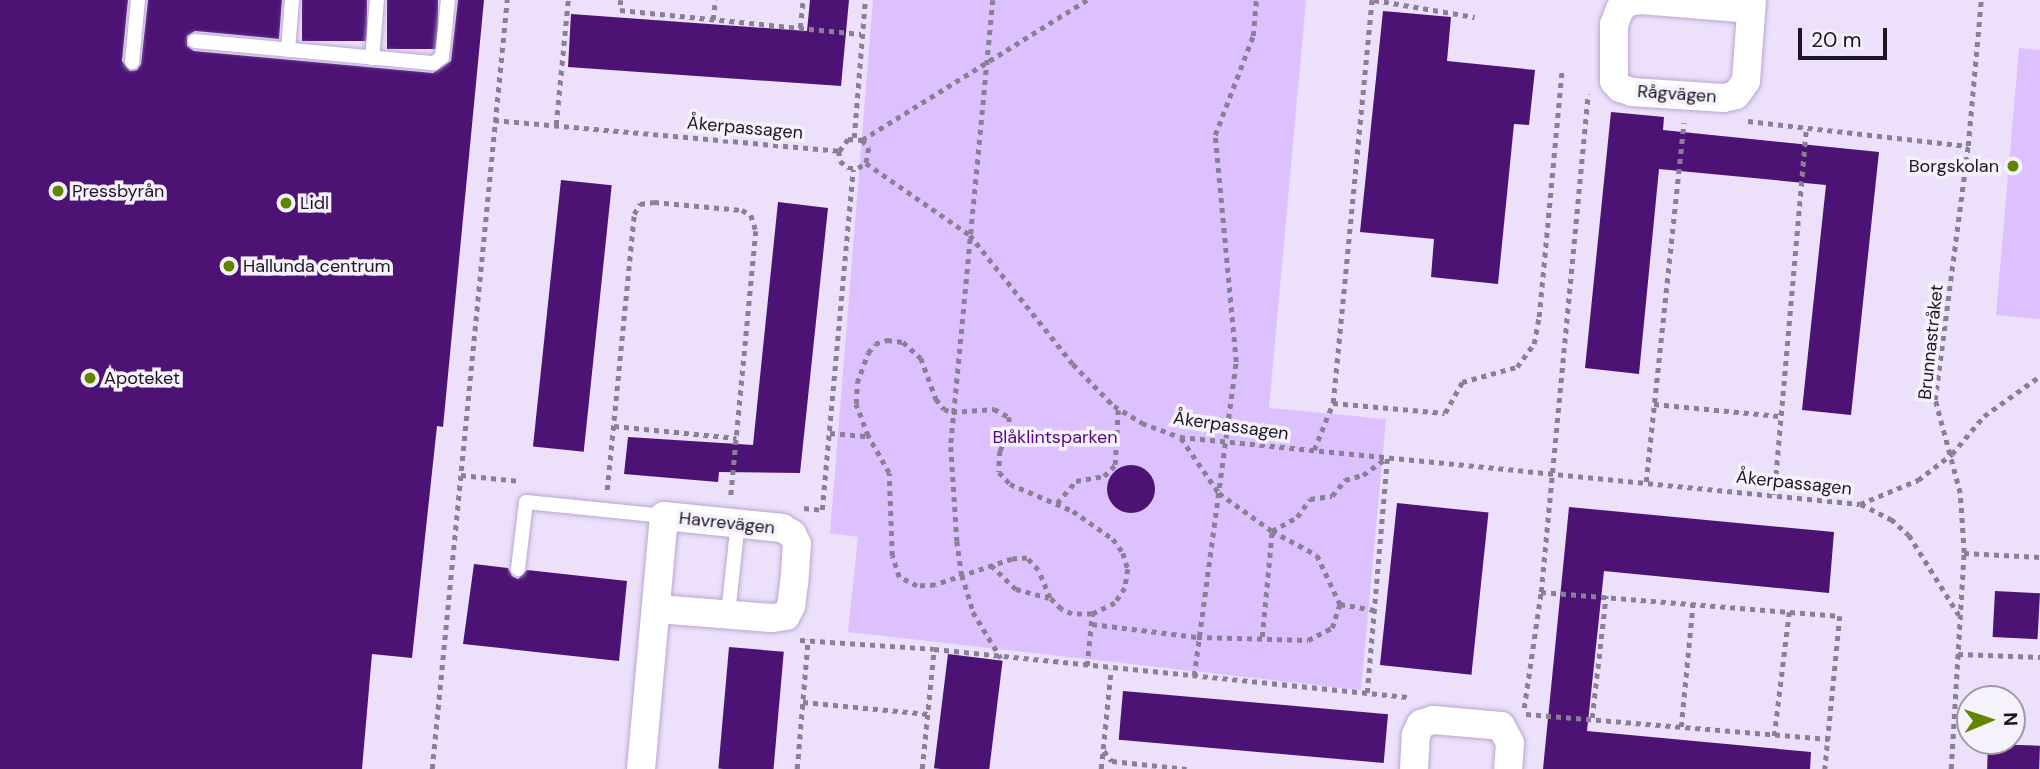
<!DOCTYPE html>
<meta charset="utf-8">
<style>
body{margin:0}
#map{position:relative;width:2040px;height:769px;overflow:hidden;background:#ece0fb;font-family:"DM Sans",sans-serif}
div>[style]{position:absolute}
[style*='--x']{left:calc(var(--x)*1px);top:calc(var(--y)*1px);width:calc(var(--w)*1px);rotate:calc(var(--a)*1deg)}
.green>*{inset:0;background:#ddc1ff}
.building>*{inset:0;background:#4c1375;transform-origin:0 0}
.round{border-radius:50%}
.path>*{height:4.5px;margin-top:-2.25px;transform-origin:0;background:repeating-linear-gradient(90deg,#8a8096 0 5px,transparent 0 10px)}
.roads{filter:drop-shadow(0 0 2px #baa7d1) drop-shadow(0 0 2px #baa7d1)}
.service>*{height:14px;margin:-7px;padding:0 7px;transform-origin:7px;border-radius:7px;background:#fff}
.minor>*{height:28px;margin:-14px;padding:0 14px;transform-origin:14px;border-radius:14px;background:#fff}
.dots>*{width:19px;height:19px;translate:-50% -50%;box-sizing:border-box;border:4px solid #f5f2fb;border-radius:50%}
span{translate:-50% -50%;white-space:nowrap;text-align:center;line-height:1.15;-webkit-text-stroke:7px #f5f2fb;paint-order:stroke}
.street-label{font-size:18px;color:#1d1525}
.poi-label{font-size:18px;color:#1d1525}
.right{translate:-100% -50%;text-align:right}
.left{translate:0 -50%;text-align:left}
.park-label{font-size:18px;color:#550386}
.north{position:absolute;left:1956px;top:685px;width:70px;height:70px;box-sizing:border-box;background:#f5f2fb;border:2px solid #9f9aa5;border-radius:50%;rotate:88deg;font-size:19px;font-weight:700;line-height:28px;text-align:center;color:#1d1525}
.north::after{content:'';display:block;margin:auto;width:24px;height:32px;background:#628500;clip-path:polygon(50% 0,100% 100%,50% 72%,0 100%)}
.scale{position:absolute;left:1798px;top:28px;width:89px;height:32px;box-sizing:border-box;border:4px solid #1d1525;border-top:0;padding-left:9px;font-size:21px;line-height:24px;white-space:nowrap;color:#1d1525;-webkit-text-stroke:5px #f5f2fb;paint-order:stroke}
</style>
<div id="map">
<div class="green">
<div style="clip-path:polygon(873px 0,1306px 0,1269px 408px,1386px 419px,1361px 690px,848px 632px,858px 537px,830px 533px)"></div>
<div style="clip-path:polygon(2019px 48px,2040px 50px,2040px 319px,1996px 315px)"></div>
</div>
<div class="building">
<div style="clip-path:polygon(0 0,128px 0,122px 61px,130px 71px,137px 70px,141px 64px,148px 0,282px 0,279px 39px,195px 31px,187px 36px,187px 46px,194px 51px,433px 73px,451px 61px,458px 0,484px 0,443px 427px,437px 426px,412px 658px,372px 654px,362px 769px,0 769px)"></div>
<div style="left:302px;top:0;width:65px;height:41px"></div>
<div style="left:387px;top:0;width:51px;height:49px"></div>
<div style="clip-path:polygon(810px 0,849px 0,841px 86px,568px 67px,571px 14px,807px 31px)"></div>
<div style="clip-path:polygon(1383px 11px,1451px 17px,1447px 61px,1535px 70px,1529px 125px,1514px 124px,1498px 284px,1431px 277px,1434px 239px,1360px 232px)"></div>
<div style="clip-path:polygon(1611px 112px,1664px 117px,1663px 130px,1879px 152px,1851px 415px,1802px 410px,1826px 185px,1659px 169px,1639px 374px,1585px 368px)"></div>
<div style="left:561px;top:180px;width:51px;height:268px;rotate:6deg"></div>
<div style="clip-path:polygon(778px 202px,828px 208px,800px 473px,719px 472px,718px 482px,624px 474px,628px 437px,753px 445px)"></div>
<div class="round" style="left:1107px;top:465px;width:48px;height:48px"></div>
<div style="left:1397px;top:503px;width:92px;height:163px;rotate:6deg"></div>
<div style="clip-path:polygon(1569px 507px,1834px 532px,1829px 593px,1604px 571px,1587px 731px,1811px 752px,1810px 769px,1543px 769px)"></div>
<div style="clip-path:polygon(474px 564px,508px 568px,512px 576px,518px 579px,527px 570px,627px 581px,619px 661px,463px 644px)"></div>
<div style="left:1995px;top:591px;width:45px;height:46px;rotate:3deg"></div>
<div style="left:729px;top:647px;width:55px;height:122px;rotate:5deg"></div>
<div style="left:948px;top:654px;width:55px;height:115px;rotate:7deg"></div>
<div style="left:1123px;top:691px;width:266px;height:49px;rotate:5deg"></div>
<div style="left:1988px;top:744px;width:52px;height:25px;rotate:2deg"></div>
</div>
<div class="path">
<div style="--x:621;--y:0;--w:10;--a:96"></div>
<div style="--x:620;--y:10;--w:242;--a:5.7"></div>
<div style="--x:993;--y:0;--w:449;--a:95.4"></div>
<div style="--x:951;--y:447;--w:94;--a:86.3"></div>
<div style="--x:957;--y:541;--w:34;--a:82"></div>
<div style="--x:962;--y:575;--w:39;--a:73"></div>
<div style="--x:973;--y:612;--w:54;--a:58.7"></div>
<div style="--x:1374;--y:0;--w:102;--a:9.6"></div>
<div style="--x:713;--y:20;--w:20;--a:-84"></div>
<div style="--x:800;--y:28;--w:28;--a:-84"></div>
<div style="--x:494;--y:120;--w:346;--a:5.1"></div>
<div style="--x:839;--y:151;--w:10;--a:84"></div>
<div style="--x:840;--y:161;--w:11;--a:41"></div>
<div style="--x:848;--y:168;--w:10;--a:0"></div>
<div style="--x:858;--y:168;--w:9;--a:-32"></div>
<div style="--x:1748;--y:121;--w:221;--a:6.5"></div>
<div style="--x:556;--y:125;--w:126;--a:-84.5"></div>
<div style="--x:854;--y:138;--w:138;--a:-85.4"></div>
<div style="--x:862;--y:140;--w:265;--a:-31.9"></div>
<div style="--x:839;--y:151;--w:15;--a:-53"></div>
<div style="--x:848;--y:139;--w:14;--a:4"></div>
<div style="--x:862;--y:140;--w:11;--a:49"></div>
<div style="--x:869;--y:148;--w:15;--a:101"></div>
<div style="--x:866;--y:163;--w:126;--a:34.7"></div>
<div style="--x:970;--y:235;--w:165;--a:51.4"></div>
<div style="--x:1073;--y:364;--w:59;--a:45.7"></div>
<div style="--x:1114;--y:406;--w:33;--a:31"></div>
<div style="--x:1142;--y:423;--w:40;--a:20.2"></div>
<div style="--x:1180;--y:437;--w:683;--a:5.63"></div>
<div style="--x:1860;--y:504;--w:63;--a:-22.5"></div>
<div style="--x:1918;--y:480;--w:43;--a:-37.4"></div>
<div style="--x:1952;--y:454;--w:50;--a:-49.9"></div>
<div style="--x:1984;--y:416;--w:69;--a:-35.5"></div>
<div style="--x:887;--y:340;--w:16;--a:7"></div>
<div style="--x:903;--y:342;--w:24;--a:42"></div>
<div style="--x:921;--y:358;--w:44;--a:69.9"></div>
<div style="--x:936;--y:399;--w:13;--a:51"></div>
<div style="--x:944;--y:409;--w:9;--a:21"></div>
<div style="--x:952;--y:412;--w:42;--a:-4.1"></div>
<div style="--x:994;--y:409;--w:17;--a:28"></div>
<div style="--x:1009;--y:417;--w:11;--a:85"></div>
<div style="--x:1010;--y:428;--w:25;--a:113"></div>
<div style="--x:1000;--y:451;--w:21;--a:93"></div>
<div style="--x:999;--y:472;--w:16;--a:47"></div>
<div style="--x:1010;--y:484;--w:69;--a:23.2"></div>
<div style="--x:1073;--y:511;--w:49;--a:35"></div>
<div style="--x:1113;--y:539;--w:17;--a:54"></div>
<div style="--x:1123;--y:553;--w:17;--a:73"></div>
<div style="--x:1128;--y:569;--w:19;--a:99"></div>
<div style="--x:1125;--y:588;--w:18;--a:124"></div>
<div style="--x:1115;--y:603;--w:25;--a:154"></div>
<div style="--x:1092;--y:614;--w:20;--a:180"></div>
<div style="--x:1072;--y:614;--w:12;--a:-156"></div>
<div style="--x:1061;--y:609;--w:16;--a:-135"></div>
<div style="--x:1050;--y:598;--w:30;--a:-113"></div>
<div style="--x:1038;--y:570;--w:16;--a:-133"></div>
<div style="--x:1027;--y:558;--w:15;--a:176"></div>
<div style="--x:1012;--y:559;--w:81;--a:161.3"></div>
<div style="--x:935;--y:585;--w:18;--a:177"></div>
<div style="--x:917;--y:586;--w:20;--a:-153"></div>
<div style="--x:899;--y:577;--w:22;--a:-108"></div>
<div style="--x:892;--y:556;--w:83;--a:-92.1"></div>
<div style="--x:889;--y:473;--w:43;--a:-119.6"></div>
<div style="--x:868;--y:436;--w:34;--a:-111"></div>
<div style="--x:856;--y:404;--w:21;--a:-87"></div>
<div style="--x:857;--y:383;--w:32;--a:-70"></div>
<div style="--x:868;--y:353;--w:11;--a:-52"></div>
<div style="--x:875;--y:344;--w:13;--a:-18"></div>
<div style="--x:1333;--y:403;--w:112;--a:5.1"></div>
<div style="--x:1445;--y:413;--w:35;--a:-61"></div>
<div style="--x:1462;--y:382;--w:57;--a:-15.3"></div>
<div style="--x:1517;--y:367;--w:29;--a:-54"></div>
<div style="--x:1534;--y:344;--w:27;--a:-80"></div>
<div style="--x:1539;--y:317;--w:248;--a:-84.7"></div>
<div style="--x:1654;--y:404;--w:126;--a:5.5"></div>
<div style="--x:614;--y:426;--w:123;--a:5.6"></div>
<div style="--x:830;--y:433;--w:38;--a:5"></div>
<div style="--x:1181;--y:438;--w:67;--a:55.4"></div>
<div style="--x:1219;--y:493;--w:65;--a:35.6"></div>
<div style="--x:1272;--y:531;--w:51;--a:28.1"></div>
<div style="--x:1317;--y:555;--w:54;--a:64.9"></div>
<div style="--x:1340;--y:604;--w:35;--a:10"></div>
<div style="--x:1314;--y:450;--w:51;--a:-68"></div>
<div style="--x:1333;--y:403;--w:405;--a:-84.5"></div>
<div style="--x:461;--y:475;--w:59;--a:5.8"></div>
<div style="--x:1646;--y:482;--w:361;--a:-84"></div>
<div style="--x:607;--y:490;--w:277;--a:-84.4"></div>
<div style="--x:634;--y:214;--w:12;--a:-59"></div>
<div style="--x:640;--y:204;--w:14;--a:-8"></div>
<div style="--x:654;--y:202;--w:88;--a:5.2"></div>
<div style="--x:742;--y:210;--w:10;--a:29"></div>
<div style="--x:751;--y:215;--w:17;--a:73"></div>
<div style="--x:756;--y:231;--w:266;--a:95.4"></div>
<div style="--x:1774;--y:495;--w:369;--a:-85"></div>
<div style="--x:1057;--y:503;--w:29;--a:-49"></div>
<div style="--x:1076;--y:481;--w:28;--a:-10"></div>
<div style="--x:1104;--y:476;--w:16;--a:-45"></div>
<div style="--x:1115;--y:465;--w:55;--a:-86.9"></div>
<div style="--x:1861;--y:504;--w:34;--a:27"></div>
<div style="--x:1891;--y:519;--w:24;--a:42"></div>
<div style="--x:1909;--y:535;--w:94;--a:58"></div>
<div style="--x:804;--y:508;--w:18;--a:6"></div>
<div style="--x:822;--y:510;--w:342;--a:-84.8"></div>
<div style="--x:1964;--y:553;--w:76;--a:3"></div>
<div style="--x:991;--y:565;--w:35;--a:44"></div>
<div style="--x:1016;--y:589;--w:34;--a:15"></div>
<div style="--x:1541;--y:592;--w:300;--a:4.6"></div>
<div style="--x:1840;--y:616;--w:154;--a:95.6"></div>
<div style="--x:1092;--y:624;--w:106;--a:7.1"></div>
<div style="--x:1197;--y:637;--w:111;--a:1.5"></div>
<div style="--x:1308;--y:640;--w:27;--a:-27"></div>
<div style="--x:1332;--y:628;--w:25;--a:-72"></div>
<div style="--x:1262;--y:637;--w:106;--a:-84.6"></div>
<div style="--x:1272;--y:531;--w:29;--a:-29"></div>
<div style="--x:1297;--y:517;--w:22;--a:-54"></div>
<div style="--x:1310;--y:499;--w:22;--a:-8"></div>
<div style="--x:1332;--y:496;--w:21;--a:-51"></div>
<div style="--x:1345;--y:480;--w:19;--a:-16"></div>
<div style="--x:1363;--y:475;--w:29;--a:-36"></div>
<div style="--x:800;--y:640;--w:134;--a:3.8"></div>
<div style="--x:934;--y:649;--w:476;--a:5.8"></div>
<div style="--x:1958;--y:654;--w:82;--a:2.1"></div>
<div style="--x:1087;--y:666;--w:52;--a:-84.5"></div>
<div style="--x:1194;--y:676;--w:317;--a:-82.4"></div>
<div style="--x:1236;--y:362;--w:228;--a:-95.3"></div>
<div style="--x:1215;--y:135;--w:106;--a:-69"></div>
<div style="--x:1253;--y:36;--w:36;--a:-85"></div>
<div style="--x:1367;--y:693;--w:236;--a:-85.1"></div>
<div style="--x:803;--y:702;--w:126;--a:5.5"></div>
<div style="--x:1524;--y:708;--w:117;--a:-81.7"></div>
<div style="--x:1541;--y:592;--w:500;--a:-84.61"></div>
<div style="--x:1526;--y:714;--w:304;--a:4.7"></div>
<div style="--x:1592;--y:718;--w:123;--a:-83.5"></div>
<div style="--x:1681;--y:727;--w:125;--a:-84.5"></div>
<div style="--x:1774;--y:736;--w:125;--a:-83.1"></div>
<div style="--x:1104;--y:751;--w:13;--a:51"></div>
<div style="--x:1112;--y:761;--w:75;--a:6.1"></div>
<div style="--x:432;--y:769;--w:773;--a:-84.43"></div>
<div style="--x:797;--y:769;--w:130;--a:-85.2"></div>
<div style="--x:922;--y:769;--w:121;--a:-84.3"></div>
<div style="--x:1101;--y:769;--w:100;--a:-84.3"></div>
<div style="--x:1951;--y:769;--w:216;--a:-86.6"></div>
<div style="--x:1964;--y:553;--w:60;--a:-93.8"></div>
<div style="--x:1960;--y:493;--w:96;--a:-105"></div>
<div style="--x:1935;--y:400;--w:256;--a:-82.6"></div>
<div style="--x:1968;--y:146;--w:147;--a:-84.9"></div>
</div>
<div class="roads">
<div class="service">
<div style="--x:195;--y:41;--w:240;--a:5.3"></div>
<div style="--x:434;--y:63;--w:10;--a:-37"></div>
<div style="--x:442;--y:57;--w:57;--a:-84"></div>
<div style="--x:288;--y:50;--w:50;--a:-85.4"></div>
<div style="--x:372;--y:58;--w:58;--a:-85.1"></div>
<div style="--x:132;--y:62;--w:62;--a:-84.5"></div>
<div style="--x:518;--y:569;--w:67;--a:-83.2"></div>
<div style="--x:526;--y:502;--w:139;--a:5.8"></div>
<div style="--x:728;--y:614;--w:93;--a:-83.8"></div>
</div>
<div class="minor">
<div style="--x:1751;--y:9;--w:110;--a:-175.3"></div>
<div style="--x:1641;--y:0;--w:13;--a:171"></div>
<div style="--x:1628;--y:2;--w:11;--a:139"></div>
<div style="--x:1620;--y:9;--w:17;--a:111"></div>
<div style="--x:1614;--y:25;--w:56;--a:90"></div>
<div style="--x:1614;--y:81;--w:9;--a:49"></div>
<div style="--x:1620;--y:88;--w:13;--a:18"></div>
<div style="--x:1632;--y:92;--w:92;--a:3.7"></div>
<div style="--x:1724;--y:98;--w:12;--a:-14"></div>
<div style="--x:1736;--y:95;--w:17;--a:-54"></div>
<div style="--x:1746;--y:81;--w:81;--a:-85.8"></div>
<div style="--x:641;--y:769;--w:254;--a:-84.8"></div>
<div style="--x:664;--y:516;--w:119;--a:5.8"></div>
<div style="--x:782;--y:528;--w:12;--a:31"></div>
<div style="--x:792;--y:534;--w:11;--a:63"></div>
<div style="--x:797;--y:544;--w:39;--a:94"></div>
<div style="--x:794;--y:583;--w:23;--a:97"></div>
<div style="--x:791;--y:606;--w:11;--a:117"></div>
<div style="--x:786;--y:616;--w:15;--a:172"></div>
<div style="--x:771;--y:618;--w:114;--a:-175.5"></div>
<div style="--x:1414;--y:769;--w:34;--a:-87"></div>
<div style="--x:1416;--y:735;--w:12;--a:-66"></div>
<div style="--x:1421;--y:724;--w:13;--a:-18"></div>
<div style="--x:1433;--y:720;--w:68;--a:5"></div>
<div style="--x:1501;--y:726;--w:19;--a:62"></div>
<div style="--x:1510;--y:743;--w:26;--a:94"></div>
</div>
</div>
<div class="dots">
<div style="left:2013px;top:166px;background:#628500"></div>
<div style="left:58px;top:191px;background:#628500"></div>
<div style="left:286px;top:203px;background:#628500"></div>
<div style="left:229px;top:266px;background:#628500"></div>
<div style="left:90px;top:378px;background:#628500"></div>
</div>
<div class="street-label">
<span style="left:1677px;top:94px;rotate:4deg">Rågvägen</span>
<span style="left:745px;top:128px;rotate:5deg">Åkerpassagen</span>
<span style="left:1931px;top:342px;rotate:-84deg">Brunnastråket</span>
<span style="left:1231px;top:426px;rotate:8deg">Åkerpassagen</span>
<span style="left:1794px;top:483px;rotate:6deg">Åkerpassagen</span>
<span style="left:727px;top:523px;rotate:6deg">Havrevägen</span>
</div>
<div class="poi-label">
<span class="right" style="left:1999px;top:166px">Borgskolan</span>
<span class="left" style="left:72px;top:191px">Pressbyrån</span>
<span class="left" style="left:300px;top:203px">Lidl</span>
<span class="left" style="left:243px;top:266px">Hallunda centrum</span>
<span class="left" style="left:104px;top:378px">Apoteket</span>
</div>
<div class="park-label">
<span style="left:1055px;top:437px">Blåklintsparken</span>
</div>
<div class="north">N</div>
<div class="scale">20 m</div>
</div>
